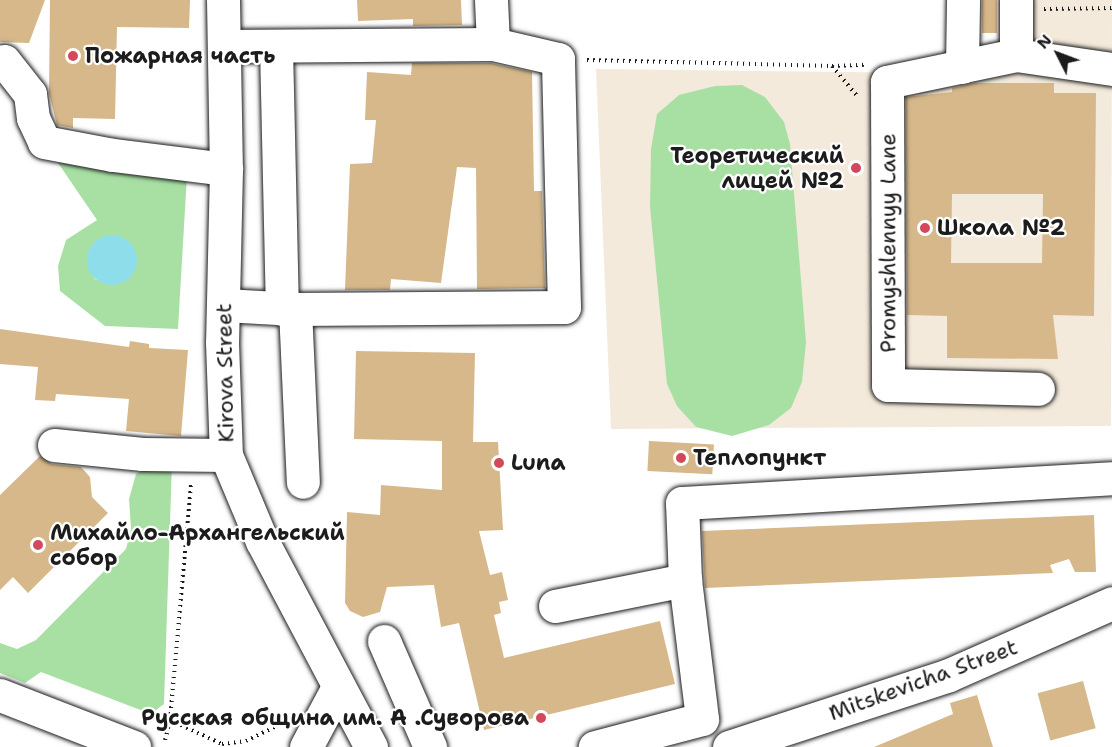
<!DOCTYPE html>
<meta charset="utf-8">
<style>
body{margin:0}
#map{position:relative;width:1112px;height:747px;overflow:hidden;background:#fff;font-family:"Shantell Sans",sans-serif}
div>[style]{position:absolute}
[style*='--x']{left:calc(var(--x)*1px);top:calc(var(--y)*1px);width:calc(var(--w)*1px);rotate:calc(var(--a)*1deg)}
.built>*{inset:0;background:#f3eadc}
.green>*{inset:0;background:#a8e0a4}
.water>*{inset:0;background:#8eddea}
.round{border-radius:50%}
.building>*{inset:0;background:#d6b88a;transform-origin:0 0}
.path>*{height:4px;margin-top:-2px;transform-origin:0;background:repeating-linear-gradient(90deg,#1c1c1c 0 1.5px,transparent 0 6px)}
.roads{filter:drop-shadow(0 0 2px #1c1c1c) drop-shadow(0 0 2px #1c1c1c)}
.minor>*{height:33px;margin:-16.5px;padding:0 16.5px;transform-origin:16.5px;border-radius:16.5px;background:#fff}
.major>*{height:33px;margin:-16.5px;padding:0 16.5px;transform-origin:16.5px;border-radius:16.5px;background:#fff}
.dots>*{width:16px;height:16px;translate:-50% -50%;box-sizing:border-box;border:3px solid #fff;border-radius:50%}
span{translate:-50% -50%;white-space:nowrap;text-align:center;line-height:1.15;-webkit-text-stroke:4.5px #fff;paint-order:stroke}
.poi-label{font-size:22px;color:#1c1c1c;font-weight:700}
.left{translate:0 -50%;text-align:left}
.right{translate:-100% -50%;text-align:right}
.street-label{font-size:22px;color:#1c1c1c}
.north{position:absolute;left:1028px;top:24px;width:60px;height:60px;-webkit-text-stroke:4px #fff;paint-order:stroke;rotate:312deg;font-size:16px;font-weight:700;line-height:24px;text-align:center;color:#1c1c1c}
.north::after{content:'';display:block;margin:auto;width:21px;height:27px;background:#1c1c1c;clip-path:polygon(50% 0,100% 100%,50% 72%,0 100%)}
</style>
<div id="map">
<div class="built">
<div style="clip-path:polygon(1032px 0,1112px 0,1111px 426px,611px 429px,596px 69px,1025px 74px)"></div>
</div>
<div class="green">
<div style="clip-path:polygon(742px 85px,765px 97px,784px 122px,790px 144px,806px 342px,802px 382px,791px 408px,769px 425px,732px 436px,696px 427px,677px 406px,667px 384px,650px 207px,651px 149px,657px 114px,679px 95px,715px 86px)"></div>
<div style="clip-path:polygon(evenodd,56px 160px,187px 175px,178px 329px,105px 326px,60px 291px,58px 266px,66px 240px,97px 220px,56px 160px,107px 236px,122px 238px,134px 249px,111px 285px,95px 279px,88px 266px,89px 250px,107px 236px)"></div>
<div style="clip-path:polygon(172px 462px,164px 704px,151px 714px,41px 672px,25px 683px,0 673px,0 643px,17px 649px,36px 640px,126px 549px,131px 529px,129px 499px,136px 474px,156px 463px)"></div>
</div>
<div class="water">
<div class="round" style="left:87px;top:235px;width:50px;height:50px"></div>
</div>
<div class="building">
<div style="clip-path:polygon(0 0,45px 0,29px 43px,0 42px)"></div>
<div style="clip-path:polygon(50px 0,190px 0,189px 28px,117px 27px,115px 119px,73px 118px,73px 128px,57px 125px,49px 93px)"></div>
<div style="clip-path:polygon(357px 0,461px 0,462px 25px,413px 26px,413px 19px,358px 21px)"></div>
<div style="left:982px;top:0;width:15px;height:33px"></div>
<div style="clip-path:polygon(412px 63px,491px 63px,532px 72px,534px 191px,542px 191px,545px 288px,477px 289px,476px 168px,457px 167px,441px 283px,391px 279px,390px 290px,345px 290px,350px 164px,372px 163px,376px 120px,365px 120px,367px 72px,411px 75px)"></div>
<div style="clip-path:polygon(evenodd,975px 83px,1054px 83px,1054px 93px,1096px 93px,1094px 316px,1053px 315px,1058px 359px,947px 358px,947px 316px,907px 315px,906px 97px,952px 92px,952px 88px,975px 83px,952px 194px,1043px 194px,1042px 263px,951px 263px,952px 194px)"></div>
<div style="clip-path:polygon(0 329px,129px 347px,130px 341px,149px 344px,149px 348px,188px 350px,181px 436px,126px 431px,129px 399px,56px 394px,55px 401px,35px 400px,38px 367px,0 364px)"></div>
<div style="clip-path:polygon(356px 351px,475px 353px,473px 442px,498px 442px,503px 530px,479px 531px,490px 575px,502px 572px,508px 600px,499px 602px,501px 613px,494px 615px,504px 658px,660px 621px,675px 684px,484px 730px,459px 623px,441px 627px,434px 585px,387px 587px,380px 612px,363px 617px,350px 611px,345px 603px,347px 512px,380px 515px,381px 485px,442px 490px,442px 441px,354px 439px)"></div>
<div style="left:649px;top:441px;width:65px;height:30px;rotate:3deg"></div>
<div style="clip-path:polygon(40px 456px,52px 464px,81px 467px,90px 477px,92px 497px,108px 513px,28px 593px,13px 577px,0 590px,0 495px)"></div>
<div style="clip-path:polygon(1094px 515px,1096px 572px,1075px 572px,1069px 559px,1050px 565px,1053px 573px,705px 588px,702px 531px)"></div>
<div style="left:1083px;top:681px;width:49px;height:47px;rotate:75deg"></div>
<div style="clip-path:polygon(977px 695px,993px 747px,874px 747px,953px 714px,950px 703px)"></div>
</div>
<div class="path">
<div style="--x:1044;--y:9;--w:68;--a:-0.8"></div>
<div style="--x:587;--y:60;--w:245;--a:1.4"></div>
<div style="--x:832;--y:66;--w:40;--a:50"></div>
<div style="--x:832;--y:66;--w:33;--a:-2"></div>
<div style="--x:170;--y:720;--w:57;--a:24.8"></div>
<div style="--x:222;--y:744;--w:24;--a:-7"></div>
<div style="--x:246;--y:741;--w:43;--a:-26"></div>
<div style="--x:165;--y:740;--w:21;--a:-76"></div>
<div style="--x:170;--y:720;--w:238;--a:-84.9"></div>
</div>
<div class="roads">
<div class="minor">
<div style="--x:491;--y:0;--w:44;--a:87.4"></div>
<div style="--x:1016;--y:0;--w:55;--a:90"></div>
<div style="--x:1016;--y:55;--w:132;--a:168.2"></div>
<div style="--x:887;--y:82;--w:303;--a:89.8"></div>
<div style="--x:888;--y:385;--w:150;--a:1.5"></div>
<div style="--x:276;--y:47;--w:262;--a:88.7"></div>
<div style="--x:1016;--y:55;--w:97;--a:8.3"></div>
<div style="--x:4;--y:61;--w:42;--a:51.8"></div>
<div style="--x:30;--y:94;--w:24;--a:83"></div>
<div style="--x:33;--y:118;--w:26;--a:65"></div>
<div style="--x:44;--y:142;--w:70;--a:10.7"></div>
<div style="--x:113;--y:155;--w:114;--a:7.1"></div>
<div style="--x:962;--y:67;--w:67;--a:-89.1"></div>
<div style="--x:224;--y:305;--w:71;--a:3.2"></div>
<div style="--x:295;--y:309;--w:269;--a:-0.4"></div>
<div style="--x:564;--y:307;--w:248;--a:-91.4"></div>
<div style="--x:558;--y:59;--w:67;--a:-167"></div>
<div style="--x:493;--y:44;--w:269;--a:179.6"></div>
<div style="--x:295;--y:309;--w:173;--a:87.4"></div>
<div style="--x:54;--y:445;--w:89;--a:5.8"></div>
<div style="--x:143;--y:454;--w:83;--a:0.7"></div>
<div style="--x:685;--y:580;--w:77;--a:-92.2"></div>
<div style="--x:682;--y:503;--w:431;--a:-3.3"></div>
<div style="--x:555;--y:606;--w:133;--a:-11.3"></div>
<div style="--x:685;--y:580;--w:140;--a:83"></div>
<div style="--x:702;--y:719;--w:111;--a:165.3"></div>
<div style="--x:384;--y:641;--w:116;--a:66.5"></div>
<div style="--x:0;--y:695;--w:144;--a:21.2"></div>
<div style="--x:729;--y:747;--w:231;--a:-18.1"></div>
<div style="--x:949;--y:675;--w:178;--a:-23.8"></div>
</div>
<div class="major">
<div style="--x:223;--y:0;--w:169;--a:89"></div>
<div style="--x:226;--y:169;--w:173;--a:91.3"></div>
<div style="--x:222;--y:342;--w:113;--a:88"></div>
<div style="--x:226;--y:455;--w:93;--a:67.3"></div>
<div style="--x:262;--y:541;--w:233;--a:62.1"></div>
<div style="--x:306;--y:747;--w:68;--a:-61.9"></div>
</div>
</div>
<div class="dots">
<div style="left:73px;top:56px;background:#d1495b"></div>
<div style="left:856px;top:168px;background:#d1495b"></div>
<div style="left:925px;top:228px;background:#d1495b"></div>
<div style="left:681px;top:458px;background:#d1495b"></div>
<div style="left:499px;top:463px;background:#d1495b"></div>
<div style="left:38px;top:545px;background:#d1495b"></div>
<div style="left:541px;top:718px;background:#d1495b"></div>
</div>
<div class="poi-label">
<span class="left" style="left:85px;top:56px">Пожарная часть</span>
<span class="right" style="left:844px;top:168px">Теоретический<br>лицей №2</span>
<span class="left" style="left:937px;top:228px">Школа №2</span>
<span class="left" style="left:693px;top:458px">Теплопункт</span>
<span class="left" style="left:511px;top:463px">Luna</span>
<span class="left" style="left:50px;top:545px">Михайло-Архангельский<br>собор</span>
<span class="right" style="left:529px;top:718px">Русская община им. А .Суворова</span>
</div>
<div class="street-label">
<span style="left:888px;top:243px;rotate:-90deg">Promyshlennyy Lane</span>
<span style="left:225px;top:373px;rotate:-91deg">Kirova Street</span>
<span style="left:923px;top:680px;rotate:-20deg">Mitskevicha Street</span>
</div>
<div class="north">N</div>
</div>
